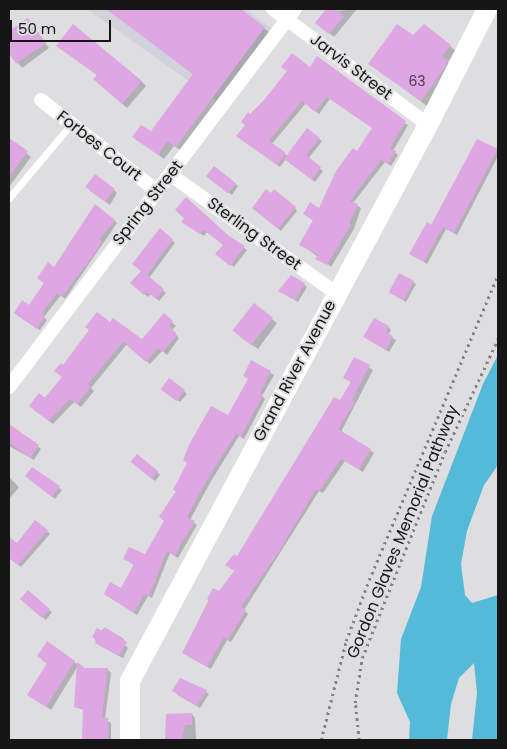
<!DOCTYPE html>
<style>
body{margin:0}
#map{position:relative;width:507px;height:749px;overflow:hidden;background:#dedee1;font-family:Poppins,sans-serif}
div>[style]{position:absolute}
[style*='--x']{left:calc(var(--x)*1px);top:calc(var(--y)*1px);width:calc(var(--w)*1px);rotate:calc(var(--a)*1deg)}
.built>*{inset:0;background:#d2d2dc}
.water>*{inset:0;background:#54bad7}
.shadow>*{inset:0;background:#0003}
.building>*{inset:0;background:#dea6e2;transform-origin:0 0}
.path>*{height:2.5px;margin-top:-1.25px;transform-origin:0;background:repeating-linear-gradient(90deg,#838385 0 2.5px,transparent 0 6.5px)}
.lane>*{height:7px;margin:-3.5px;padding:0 3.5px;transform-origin:3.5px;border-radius:3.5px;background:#fff}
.street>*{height:14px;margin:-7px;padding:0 7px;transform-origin:7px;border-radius:7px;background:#fff}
.secondary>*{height:20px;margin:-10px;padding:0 10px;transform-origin:10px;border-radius:10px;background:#fff}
span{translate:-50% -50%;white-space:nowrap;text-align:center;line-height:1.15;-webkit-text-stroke:4px #dedee1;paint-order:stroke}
.number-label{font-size:14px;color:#483a4a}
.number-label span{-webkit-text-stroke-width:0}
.street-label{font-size:16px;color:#161617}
.frame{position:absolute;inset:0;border:10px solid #161617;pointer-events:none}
.scale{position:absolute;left:10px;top:20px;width:101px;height:22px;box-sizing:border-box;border:2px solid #161617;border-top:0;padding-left:6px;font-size:15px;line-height:18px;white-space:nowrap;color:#161617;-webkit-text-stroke:4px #dedee1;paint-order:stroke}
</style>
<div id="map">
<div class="built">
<div style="clip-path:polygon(87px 9px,246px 9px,271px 28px,217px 101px)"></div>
</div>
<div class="water">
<div style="clip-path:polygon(498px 355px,498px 465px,484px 485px,467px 531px,461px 564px,465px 595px,472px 603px,498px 595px,498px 740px,472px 740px,477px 693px,474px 663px,459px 678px,451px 704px,447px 740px,409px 740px,410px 722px,397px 693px,401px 639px,421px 587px,432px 516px,483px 384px)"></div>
</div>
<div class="shadow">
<div style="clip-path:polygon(113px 9px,239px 9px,270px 33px,183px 152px,174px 146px,164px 159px,134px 137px,151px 133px,194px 75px,117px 16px)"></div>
<div style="clip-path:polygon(327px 9px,336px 11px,357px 9px,334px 37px,316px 22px)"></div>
<div style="clip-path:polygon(28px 19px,49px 48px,22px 68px,9px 51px,9px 32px)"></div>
<div style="clip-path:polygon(413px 37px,450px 46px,456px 51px,448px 62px,453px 67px,427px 106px,370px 64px)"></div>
<div style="clip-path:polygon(58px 46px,142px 82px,146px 86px,127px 108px,100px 84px,98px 76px)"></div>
<div style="clip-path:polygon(310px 69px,408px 125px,393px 151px,398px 155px,391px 166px,385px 162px,353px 203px,361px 208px,354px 229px,331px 267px,301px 244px,314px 221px,304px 214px,319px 209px,373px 128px,330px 99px,319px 114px,306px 103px,272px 144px,287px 156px,319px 139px,322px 141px,308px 159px,323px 171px,315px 182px,286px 159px,280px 167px,241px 139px,250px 116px)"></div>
<div style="clip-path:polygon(9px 139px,31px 157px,9px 187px)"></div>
<div style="clip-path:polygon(497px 150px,498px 156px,457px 235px,446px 229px,427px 264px,414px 256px,431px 226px)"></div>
<div style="clip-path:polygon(211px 179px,235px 184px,238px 186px,232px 195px)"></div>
<div style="clip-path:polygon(89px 190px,114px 190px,117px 193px,110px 205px)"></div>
<div style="clip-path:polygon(295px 208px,297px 211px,281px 231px,257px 210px)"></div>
<div style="clip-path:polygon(185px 218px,228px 237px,247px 250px,234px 267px,220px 257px,224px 245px,207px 232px,204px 236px,186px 224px)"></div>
<div style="clip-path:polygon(114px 220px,117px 223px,65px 299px,61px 295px,44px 317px,47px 320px,40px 330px,18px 316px,29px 306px,54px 269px)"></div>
<div style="clip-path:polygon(160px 230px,175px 243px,149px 278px,166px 293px,159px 301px,151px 294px,148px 297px,132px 283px,142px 271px)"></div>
<div style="clip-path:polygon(413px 282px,416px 284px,406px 302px,390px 292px)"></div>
<div style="clip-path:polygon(304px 284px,307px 287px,298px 302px,279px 291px)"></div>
<div style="clip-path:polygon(254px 305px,277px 323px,258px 349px,239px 336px)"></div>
<div style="clip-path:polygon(164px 315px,176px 326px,172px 330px,179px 338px,167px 355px,162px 351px,150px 364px,127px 344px,91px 388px,94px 391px,81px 407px,74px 402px,53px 424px,34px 410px,63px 377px,63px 366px,110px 324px,142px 340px)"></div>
<div style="clip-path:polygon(388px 327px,391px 330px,388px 335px,396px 340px,389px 352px,365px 337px)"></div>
<div style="clip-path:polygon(355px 358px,373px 370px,341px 432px,374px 453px,363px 472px,345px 461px,323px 493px,319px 491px,244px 610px,248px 614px,231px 642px,227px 640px,211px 669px,183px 653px,214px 589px,219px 593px,235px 571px,237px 558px,352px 383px,345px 378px)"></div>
<div style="clip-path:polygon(252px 362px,274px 375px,262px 396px,265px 399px,244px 439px,239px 436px,210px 483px,190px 520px,197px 525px,178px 558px,170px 553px,152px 598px,148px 596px,137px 615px,105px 594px,122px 590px,134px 565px,125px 559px,145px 556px,165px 521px,177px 492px,174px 489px,229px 416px,249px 379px)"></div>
<div style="clip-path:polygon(165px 391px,184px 391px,187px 394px,180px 402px)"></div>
<div style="clip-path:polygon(10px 426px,41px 449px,34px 460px,9px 446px)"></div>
<div style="clip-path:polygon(135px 465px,157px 472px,160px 475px,155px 481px)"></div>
<div style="clip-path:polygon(32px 469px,62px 490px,55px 499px,29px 479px)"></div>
<div style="clip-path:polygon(9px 477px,19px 487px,10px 498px,9px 497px)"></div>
<div style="clip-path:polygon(36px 522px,50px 534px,21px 567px,9px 558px,9px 544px,11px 540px,18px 545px)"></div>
<div style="clip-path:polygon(25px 602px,49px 610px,52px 612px,46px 620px)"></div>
<div style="clip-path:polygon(105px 628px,124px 639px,122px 642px,128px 648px,123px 658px,99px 645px,93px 636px)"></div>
<div style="clip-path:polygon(42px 660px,74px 662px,84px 669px,108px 670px,111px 673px,105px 719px,111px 723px,111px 740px,84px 740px,84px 710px,75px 707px,78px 666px,51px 710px,29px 695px,48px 664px)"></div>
<div style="clip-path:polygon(198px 686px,209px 694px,200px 708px,176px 694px)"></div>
<div style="clip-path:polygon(192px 714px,195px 718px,196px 740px,167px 740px,167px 715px)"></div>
</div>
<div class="building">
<div style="clip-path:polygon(106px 9px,241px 9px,265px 27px,176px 147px,167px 141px,158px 155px,132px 137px,141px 125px,151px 131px,193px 74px)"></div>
<div style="clip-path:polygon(326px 9px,335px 9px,344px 16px,329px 34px,315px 23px)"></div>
<div style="clip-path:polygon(28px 18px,46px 43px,16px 64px,9px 53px,9px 31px)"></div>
<div style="clip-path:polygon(73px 24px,142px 81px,122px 104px,93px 79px,97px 75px,56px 46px)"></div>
<div style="clip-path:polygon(397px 24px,413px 35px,424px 24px,451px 45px,442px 56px,448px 60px,443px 70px,421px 101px,368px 64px)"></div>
<div style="clip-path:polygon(292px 53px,310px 67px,317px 56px,406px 121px,390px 148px,396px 151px,388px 164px,381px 160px,350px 201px,358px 204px,349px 224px,351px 225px,327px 265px,315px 259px,318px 255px,299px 245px,313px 220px,303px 214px,310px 202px,319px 208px,336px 171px,353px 148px,357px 151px,372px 128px,327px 97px,315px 112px,302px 101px,269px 141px,286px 153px,277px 165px,236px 136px,245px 125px,241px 122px,248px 112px,250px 114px,264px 100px,287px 71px,281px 67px)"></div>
<div style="clip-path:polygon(307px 128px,320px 138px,306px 155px,321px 167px,312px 180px,284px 159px)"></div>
<div style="clip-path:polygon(9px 138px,28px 151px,9px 177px)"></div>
<div style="clip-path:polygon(477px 139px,498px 149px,454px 233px,443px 227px,424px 262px,409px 254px,427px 222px,431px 225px)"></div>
<div style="left:214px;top:166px;width:28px;height:13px;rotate:38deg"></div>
<div style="left:95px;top:174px;width:25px;height:16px;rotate:37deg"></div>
<div style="clip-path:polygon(266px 189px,271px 193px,274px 189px,296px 207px,278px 229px,252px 208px)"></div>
<div style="clip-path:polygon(186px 197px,229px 236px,245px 246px,230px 266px,215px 254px,223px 245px,204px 230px,200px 234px,181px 222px,184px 218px,175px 210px)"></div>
<div style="clip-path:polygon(95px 204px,115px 220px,100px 239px,102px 242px,95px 253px,62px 297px,57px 293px,42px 313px,45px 316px,37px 329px,14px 313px,22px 300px,29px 305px,44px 283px,37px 278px,48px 262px,54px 267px)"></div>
<div style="clip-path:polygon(160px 228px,173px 239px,147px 275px,164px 289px,156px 299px,147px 292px,144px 295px,130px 283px,141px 271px,132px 264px)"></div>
<div style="left:399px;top:273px;width:17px;height:22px;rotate:28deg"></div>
<div style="clip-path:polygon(291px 275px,305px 283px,295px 300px,278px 291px)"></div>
<div style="left:254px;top:303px;width:24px;height:35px;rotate:38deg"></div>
<div style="clip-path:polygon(97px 312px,110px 322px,113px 318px,142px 339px,164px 313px,173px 321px,169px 326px,176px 333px,176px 337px,163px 352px,158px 348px,146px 362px,123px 342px,88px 384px,91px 387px,77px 404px,70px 399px,49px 421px,29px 406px,39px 393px,45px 398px,62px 377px,54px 371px,61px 363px,63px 365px,89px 330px,85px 327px)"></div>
<div style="clip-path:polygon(374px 318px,389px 326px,386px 332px,393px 336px,386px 350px,363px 337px)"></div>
<div style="clip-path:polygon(354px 357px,370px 365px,352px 400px,355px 402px,338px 429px,371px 449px,359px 469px,341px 459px,319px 491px,316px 489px,280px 550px,241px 607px,246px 610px,228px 640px,224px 637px,207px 667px,182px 653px,209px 600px,207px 599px,213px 588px,219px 591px,234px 571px,225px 565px,234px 554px,237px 556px,334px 397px,340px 400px,351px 382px,343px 378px)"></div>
<div style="clip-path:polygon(251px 360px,271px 371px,260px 393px,263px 395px,241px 437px,236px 434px,207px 480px,187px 517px,195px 521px,181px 544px,175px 556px,167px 551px,149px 596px,144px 594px,134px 613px,104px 594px,110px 582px,121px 588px,134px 564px,123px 559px,129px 547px,145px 554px,164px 521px,159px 517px,176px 491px,173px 490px,187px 463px,183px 460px,190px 443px,211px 406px,228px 415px,248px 379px,243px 376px)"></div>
<div style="left:169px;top:378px;width:20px;height:14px;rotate:37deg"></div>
<div style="clip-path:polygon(9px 424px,39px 445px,30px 458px,9px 443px)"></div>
<div style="left:137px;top:454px;width:27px;height:10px;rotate:39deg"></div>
<div style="clip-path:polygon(32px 467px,60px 486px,52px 497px,25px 476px)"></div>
<div style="clip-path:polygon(35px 520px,48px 530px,18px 565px,9px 558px,9px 537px,17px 543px)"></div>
<div style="left:28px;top:590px;width:29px;height:12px;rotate:41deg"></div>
<div style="clip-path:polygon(105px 627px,127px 642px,119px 656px,95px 643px,96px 639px,92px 637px,97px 628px,103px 631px)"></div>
<div style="clip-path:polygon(47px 641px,75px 661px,46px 707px,27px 695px,47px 663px,37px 656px)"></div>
<div style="clip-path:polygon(77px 662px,85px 668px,108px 668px,102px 717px,108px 718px,108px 739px,82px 740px,83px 708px,74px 707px)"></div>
<div style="clip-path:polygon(180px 678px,207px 690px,197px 706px,172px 691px)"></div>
<div style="clip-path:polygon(192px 713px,192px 725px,185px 725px,182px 740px,165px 740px,166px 714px)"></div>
</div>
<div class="path">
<div style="--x:321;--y:740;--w:102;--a:-75.8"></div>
<div style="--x:346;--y:641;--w:65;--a:-69.3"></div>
<div style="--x:369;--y:580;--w:332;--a:-67.1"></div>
<div style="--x:359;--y:740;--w:37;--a:-96"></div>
<div style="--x:355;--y:703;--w:46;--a:-81.2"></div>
<div style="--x:362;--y:658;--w:222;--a:-68.1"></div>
<div style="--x:445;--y:452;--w:125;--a:-64.9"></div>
</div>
<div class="lane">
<div style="--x:9;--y:198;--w:97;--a:-50"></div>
</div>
<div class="street">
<div style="--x:273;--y:9;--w:194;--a:36.8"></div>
<div style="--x:41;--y:100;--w:147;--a:38.1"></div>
<div style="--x:171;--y:175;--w:203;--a:35.6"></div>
<div style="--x:9;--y:387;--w:474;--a:-52.9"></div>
</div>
<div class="secondary">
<div style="--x:130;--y:740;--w:59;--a:-90"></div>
<div style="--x:130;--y:681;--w:631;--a:-61.81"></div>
<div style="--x:428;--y:125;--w:130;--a:-63"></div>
</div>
<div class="number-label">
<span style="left:417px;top:81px">63</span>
</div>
<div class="street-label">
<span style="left:351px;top:67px;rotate:37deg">Jarvis Street</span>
<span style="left:99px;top:146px;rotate:38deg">Forbes Court</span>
<span style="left:148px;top:203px;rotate:-52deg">Spring Street</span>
<span style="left:254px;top:234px;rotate:36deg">Sterling Street</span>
<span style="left:295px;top:371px;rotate:-62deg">Grand River Avenue</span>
<span style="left:403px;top:532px;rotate:-68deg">Gordon Glaves Memorial Pathway</span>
</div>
<div class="frame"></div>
<div class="scale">50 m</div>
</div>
